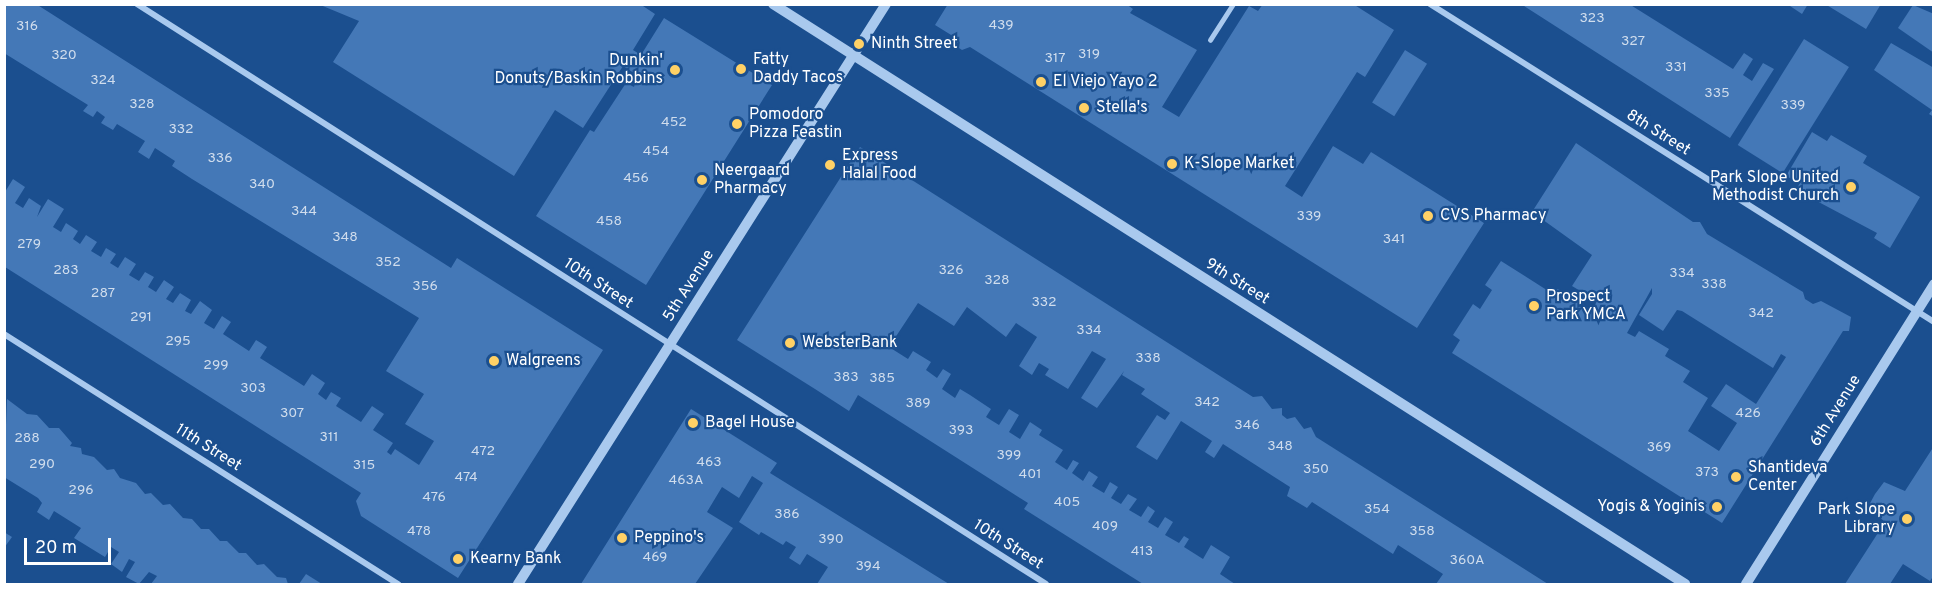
<!DOCTYPE html>
<style>
body{margin:0}
#map{position:relative;width:1938px;height:589px;overflow:hidden;background:#1b4f8f;font-family:Overpass,sans-serif}
div>[style]{position:absolute}
[style*='--x']{left:calc(var(--x)*1px);top:calc(var(--y)*1px);width:calc(var(--w)*1px);rotate:calc(var(--a)*1deg)}
.building>*{inset:0;background:#4478b7;transform-origin:0 0}
.service>*{height:4.5px;margin:-2.25px;padding:0 2.25px;transform-origin:2.25px;border-radius:2.25px;background:#a9c9ee}
.minor>*{height:6px;margin:-3px;padding:0 3px;transform-origin:3px;border-radius:3px;background:#a9c9ee}
.tertiary>*{height:10px;margin:-5px;padding:0 5px;transform-origin:5px;border-radius:5px;background:#a9c9ee}
.dots>*{width:16px;height:16px;translate:-50% -50%;box-sizing:border-box;border:3px solid #1b4f8f;border-radius:50%}
span{translate:-50% -50%;white-space:nowrap;text-align:center;line-height:1.15;-webkit-text-stroke:4.5px #1b4f8f;paint-order:stroke}
.number-label{font-size:14px;color:#d0dded}
.number-label span{-webkit-text-stroke-width:0}
.poi-label{font-size:16px;color:#fff}
.left{translate:0 -50%;text-align:left}
.right{translate:-100% -50%;text-align:right}
.street-label{font-size:16px;color:#fff}
.frame{position:absolute;inset:0;border:6px solid #fff;pointer-events:none}
.scale{position:absolute;left:24px;top:538px;width:87px;height:27px;box-sizing:border-box;border:3px solid #fff;border-top:0;padding-left:8px;font-size:18px;line-height:21px;white-space:nowrap;color:#fff;-webkit-text-stroke:4px #1b4f8f;paint-order:stroke}
</style>
<div id="map">
<div class="building">
<div style="clip-path:polygon(4px 4px,36px 4px,451px 268px,457px 258px,603px 350px,458px 578px,361px 516px,356px 501px,361px 493px,5px 267px,5px 192px,13px 179px,25px 187px,15px 203px,23px 208px,29px 198px,41px 206px,37px 217px,48px 199px,64px 209px,53px 227px,61px 232px,66px 223px,78px 231px,73px 239px,80px 244px,86px 235px,97px 242px,91px 251px,101px 257px,106px 248px,116px 254px,110px 263px,118px 268px,125px 257px,136px 264px,129px 275px,139px 281px,145px 272px,154px 277px,148px 287px,156px 292px,164px 280px,174px 287px,166px 299px,173px 303px,180px 293px,191px 300px,185px 311px,191px 314px,200px 301px,212px 310px,204px 323px,214px 329px,222px 316px,231px 322px,223px 334px,249px 351px,256px 340px,261px 343px,267px 347px,260px 358px,304px 386px,312px 374px,325px 383px,318px 394px,326px 400px,331px 392px,341px 398px,336px 406px,361px 422px,372px 406px,384px 414px,373px 430px,393px 443px,387px 452px,391px 455px,395px 449px,419px 465px,434px 441px,405px 424px,424px 394px,386px 371px,419px 318px,192px 179px,172px 166px,175px 161px,155px 148px,149px 159px,138px 152px,145px 141px,117px 124px,113px 130px,101px 123px,105px 117px,97px 111px,93px 117px,83px 111px,88px 105px,4px 53px)"></div>
<div style="clip-path:polygon(318px 4px,640px 4px,655px 14px,633px 50px,641px 55px,664px 18px,772px 85px,646px 285px,536px 216px,590px 130px,594px 132px,626px 83px,634px 87px,637px 75px,623px 66px,583px 128px,555px 110px,514px 176px,333px 62px,359px 21px)"></div>
<div style="clip-path:polygon(948px 4px,1126px 4px,1133px 9px,1130px 13px,1197px 50px,1162px 107px,1179px 117px,1249px 6px,1258px 11px,1263px 4px,1353px 4px,1394px 30px,1365px 77px,1357px 72px,1285px 186px,1302px 197px,1333px 146px,1363px 164px,1371px 152px,1484px 223px,1417px 328px,970px 47px,962px 50px,956px 46px,956px 38px,935px 25px)"></div>
<div style="clip-path:polygon(1521px 4px,1629px 4px,1733px 69px,1744px 53px,1753px 59px,1743px 75px,1752px 81px,1763px 63px,1774px 69px,1730px 138px)"></div>
<div style="clip-path:polygon(1787px 4px,1808px 4px,1802px 14px)"></div>
<div style="clip-path:polygon(1825px 4px,1881px 4px,1866px 29px)"></div>
<div style="clip-path:polygon(1913px 5px,1934px 14px,1934px 53px,1898px 28px)"></div>
<div style="left:1804px;top:39px;width:53px;height:125px;rotate:32deg"></div>
<div style="clip-path:polygon(1891px 43px,1934px 68px,1934px 117px,1929px 114px,1932px 110px,1874px 70px)"></div>
<div style="left:1405px;top:50px;width:26px;height:62px;rotate:32deg"></div>
<div style="clip-path:polygon(1812px 132px,1827px 141px,1831px 135px,1867px 156px,1863px 163px,1920px 197px,1890px 248px,1874px 238px,1877px 233px,1796px 190px,1800px 183px,1786px 176px)"></div>
<div style="clip-path:polygon(evenodd,1576px 143px,1693px 222px,1700px 222px,1707px 234px,1803px 292px,1805px 299px,1813px 304px,1821px 301px,1851px 317px,1849px 331px,1843px 331px,1722px 523px,1452px 353px,1460px 340px,1453px 335px,1473px 304px,1480px 309px,1492px 290px,1485px 285px,1501px 261px,1553px 294px,1557px 289px,1566px 292px,1592px 311px,1597px 301px,1572px 286px,1592px 255px,1532px 212px,1576px 143px,1652px 288px,1652px 294px,1639px 315px,1663px 331px,1677px 310px,1682px 311px,1773px 368px,1781px 354px,1786px 357px,1756px 404px,1726px 384px,1711px 406px,1737px 423px,1719px 451px,1688px 431px,1708px 398px,1683px 382px,1690px 371px,1665px 356px,1669px 349px,1639px 331px,1635px 337px,1627px 333px,1652px 288px)"></div>
<div style="clip-path:polygon(860px 147px,1253px 397px,1262px 396px,1272px 409px,1282px 408px,1282px 415px,1287px 419px,1295px 417px,1304px 429px,1311px 427px,1316px 437px,1548px 584px,1436px 584px,1443px 574px,1398px 545px,1393px 554px,1312px 502px,1307px 508px,1287px 496px,1290px 487px,1223px 444px,1214px 458px,1205px 452px,1212px 441px,1181px 421px,1157px 460px,1136px 447px,1157px 415px,1165px 420px,1170px 413px,1141px 394px,1145px 389px,1122px 375px,1124px 371px,1097px 408px,1081px 398px,1106px 359px,1092px 351px,1068px 389px,1045px 375px,1049px 369px,1039px 363px,1032px 375px,1019px 366px,1037px 337px,1016px 323px,1006px 337px,967px 307px,954px 326px,918px 303px,889px 347px,908px 359px,913px 351px,931px 362px,926px 370px,937px 378px,943px 369px,951px 374px,942px 389px,955px 398px,960px 389px,970px 395px,991px 409px,986px 417px,999px 425px,1009px 409px,1019px 415px,1009px 432px,1020px 439px,1030px 422px,1042px 430px,1039px 435px,1063px 450px,1055px 462px,1067px 470px,1073px 460px,1079px 463px,1072px 473px,1083px 481px,1089px 471px,1098px 477px,1092px 486px,1104px 493px,1110px 482px,1118px 487px,1111px 498px,1121px 504px,1128px 494px,1137px 499px,1129px 510px,1141px 517px,1148px 506px,1155px 511px,1148px 522px,1158px 528px,1165px 517px,1173px 522px,1165px 535px,1179px 543px,1184px 536px,1189px 539px,1184px 547px,1203px 559px,1211px 545px,1230px 557px,1220px 574px,1235px 584px,1143px 584px,1024px 509px,1028px 503px,858px 395px,849px 411px,815px 389px,737px 340px)"></div>
<div style="clip-path:polygon(7px 399px,27px 414px,37px 415px,49px 428px,59px 428px,72px 443px,70px 446px,81px 448px,82px 454px,94px 457px,107px 470px,114px 469px,120px 478px,136px 483px,145px 494px,151px 493px,163px 505px,170px 504px,183px 518px,192px 519px,201px 529px,209px 529px,220px 541px,227px 541px,239px 553px,246px 553px,257px 565px,264px 564px,277px 577px,286px 578px,288px 584px,151px 584px,157px 576px,149px 572px,139px 584px,126px 577px,135px 562px,129px 559px,122px 572px,111px 564px,119px 552px,111px 547px,105px 557px,74px 538px,81px 528px,54px 511px,49px 520px,37px 512px,42px 503px,38px 498px,4px 477px)"></div>
<div style="clip-path:polygon(691px 409px,777px 463px,770px 473px,949px 584px,817px 584px,828px 567px,807px 554px,800px 565px,789px 558px,796px 547px,786px 541px,783px 545px,761px 532px,759px 535px,739px 522px,763px 483px,752px 476px,739px 498px,722px 487px,707px 512px,733px 528px,695px 584px,581px 584px)"></div>
<div style="clip-path:polygon(1934px 446px,1934px 575px,1930px 581px,1903px 564px,1890px 584px,1845px 584px,1885px 522px,1868px 507px,1875px 494px,1884px 482px,1905px 491px)"></div>
<div style="clip-path:polygon(4px 532px,12px 537px,4px 548px)"></div>
<div style="clip-path:polygon(306px 574px,322px 584px,299px 584px)"></div>
</div>
<div class="service">
<div style="--x:1210;--y:40;--w:43;--a:-57.4"></div>
</div>
<div class="minor">
<div style="--x:137;--y:4;--w:1078;--a:32.54"></div>
<div style="--x:1430;--y:4;--w:596;--a:32.25"></div>
<div style="--x:4;--y:334;--w:467;--a:32.4"></div>
</div>
<div class="tertiary">
<div style="--x:773;--y:4;--w:1081;--a:32.45"></div>
<div style="--x:518;--y:584;--w:687;--a:-57.61"></div>
<div style="--x:1746;--y:584;--w:354;--a:-57.9"></div>
</div>
<div class="dots">
<div style="left:859px;top:44px;background:#ffd166"></div>
<div style="left:741px;top:69px;background:#ffd166"></div>
<div style="left:675px;top:70px;background:#ffd166"></div>
<div style="left:1041px;top:82px;background:#ffd166"></div>
<div style="left:1084px;top:108px;background:#ffd166"></div>
<div style="left:737px;top:124px;background:#ffd166"></div>
<div style="left:1172px;top:164px;background:#ffd166"></div>
<div style="left:830px;top:165px;background:#ffd166"></div>
<div style="left:702px;top:180px;background:#ffd166"></div>
<div style="left:1851px;top:187px;background:#ffd166"></div>
<div style="left:1428px;top:216px;background:#ffd166"></div>
<div style="left:1534px;top:306px;background:#ffd166"></div>
<div style="left:790px;top:343px;background:#ffd166"></div>
<div style="left:494px;top:361px;background:#ffd166"></div>
<div style="left:693px;top:423px;background:#ffd166"></div>
<div style="left:1736px;top:477px;background:#ffd166"></div>
<div style="left:1717px;top:507px;background:#ffd166"></div>
<div style="left:1907px;top:519px;background:#ffd166"></div>
<div style="left:622px;top:538px;background:#ffd166"></div>
<div style="left:458px;top:559px;background:#ffd166"></div>
</div>
<div class="number-label">
<span style="left:1592px;top:19px">323</span>
<span style="left:1001px;top:26px">439</span>
<span style="left:27px;top:27px">316</span>
<span style="left:1633px;top:42px">327</span>
<span style="left:1089px;top:55px">319</span>
<span style="left:64px;top:56px">320</span>
<span style="left:1055px;top:59px">317</span>
<span style="left:1676px;top:68px">331</span>
<span style="left:103px;top:81px">324</span>
<span style="left:1717px;top:94px">335</span>
<span style="left:142px;top:105px">328</span>
<span style="left:1793px;top:106px">339</span>
<span style="left:674px;top:123px">452</span>
<span style="left:181px;top:130px">332</span>
<span style="left:656px;top:152px">454</span>
<span style="left:220px;top:159px">336</span>
<span style="left:636px;top:179px">456</span>
<span style="left:262px;top:185px">340</span>
<span style="left:304px;top:212px">344</span>
<span style="left:1309px;top:217px">339</span>
<span style="left:609px;top:222px">458</span>
<span style="left:345px;top:238px">348</span>
<span style="left:1394px;top:240px">341</span>
<span style="left:29px;top:245px">279</span>
<span style="left:388px;top:263px">352</span>
<span style="left:66px;top:271px">283</span>
<span style="left:951px;top:271px">326</span>
<span style="left:1682px;top:274px">334</span>
<span style="left:997px;top:281px">328</span>
<span style="left:1714px;top:285px">338</span>
<span style="left:425px;top:287px">356</span>
<span style="left:103px;top:294px">287</span>
<span style="left:1044px;top:303px">332</span>
<span style="left:1761px;top:314px">342</span>
<span style="left:141px;top:318px">291</span>
<span style="left:1089px;top:331px">334</span>
<span style="left:178px;top:342px">295</span>
<span style="left:1148px;top:359px">338</span>
<span style="left:216px;top:366px">299</span>
<span style="left:846px;top:378px">383</span>
<span style="left:882px;top:379px">385</span>
<span style="left:253px;top:389px">303</span>
<span style="left:1207px;top:403px">342</span>
<span style="left:918px;top:404px">389</span>
<span style="left:292px;top:414px">307</span>
<span style="left:1748px;top:414px">426</span>
<span style="left:1247px;top:426px">346</span>
<span style="left:961px;top:431px">393</span>
<span style="left:329px;top:438px">311</span>
<span style="left:27px;top:439px">288</span>
<span style="left:1280px;top:447px">348</span>
<span style="left:1659px;top:448px">369</span>
<span style="left:483px;top:452px">472</span>
<span style="left:1009px;top:456px">399</span>
<span style="left:709px;top:463px">463</span>
<span style="left:42px;top:465px">290</span>
<span style="left:364px;top:466px">315</span>
<span style="left:1316px;top:470px">350</span>
<span style="left:1707px;top:473px">373</span>
<span style="left:1030px;top:475px">401</span>
<span style="left:466px;top:478px">474</span>
<span style="left:686px;top:481px">463A</span>
<span style="left:81px;top:491px">296</span>
<span style="left:434px;top:498px">476</span>
<span style="left:1067px;top:503px">405</span>
<span style="left:1377px;top:510px">354</span>
<span style="left:787px;top:515px">386</span>
<span style="left:1105px;top:527px">409</span>
<span style="left:419px;top:532px">478</span>
<span style="left:1422px;top:532px">358</span>
<span style="left:831px;top:540px">390</span>
<span style="left:1142px;top:552px">413</span>
<span style="left:655px;top:558px">469</span>
<span style="left:1467px;top:561px">360A</span>
<span style="left:868px;top:567px">394</span>
</div>
<div class="poi-label">
<span class="left" style="left:871px;top:44px">Ninth Street</span>
<span class="left" style="left:753px;top:69px">Fatty<br>Daddy Tacos</span>
<span class="right" style="left:663px;top:70px">Dunkin'<br>Donuts/Baskin Robbins</span>
<span class="left" style="left:1053px;top:82px">El Viejo Yayo 2</span>
<span class="left" style="left:1096px;top:108px">Stella's</span>
<span class="left" style="left:749px;top:124px">Pomodoro<br>Pizza Feastin</span>
<span class="left" style="left:842px;top:165px">Express<br>Halal Food</span>
<span class="left" style="left:1184px;top:164px">K-Slope Market</span>
<span class="left" style="left:714px;top:180px">Neergaard<br>Pharmacy</span>
<span class="right" style="left:1839px;top:187px">Park Slope United<br>Methodist Church</span>
<span class="left" style="left:1440px;top:216px">CVS Pharmacy</span>
<span class="left" style="left:1546px;top:306px">Prospect<br>Park YMCA</span>
<span class="left" style="left:802px;top:343px">WebsterBank</span>
<span class="left" style="left:506px;top:361px">Walgreens</span>
<span class="left" style="left:705px;top:423px">Bagel House</span>
<span class="left" style="left:1748px;top:477px">Shantideva<br>Center</span>
<span class="right" style="left:1705px;top:507px">Yogis &amp; Yoginis</span>
<span class="right" style="left:1895px;top:519px">Park Slope<br>Library</span>
<span class="left" style="left:634px;top:538px">Peppino's</span>
<span class="left" style="left:470px;top:559px">Kearny Bank</span>
</div>
<div class="street-label">
<span style="left:1658px;top:133px;rotate:32deg">8th Street</span>
<span style="left:1237px;top:282px;rotate:32deg">9th Street</span>
<span style="left:598px;top:284px;rotate:33deg">10th Street</span>
<span style="left:689px;top:286px;rotate:-58deg">5th Avenue</span>
<span style="left:1836px;top:411px;rotate:-58deg">6th Avenue</span>
<span style="left:208px;top:448px;rotate:32deg">11th Street</span>
<span style="left:1008px;top:545px;rotate:32deg">10th Street</span>
</div>
<div class="frame"></div>
<div class="scale">20 m</div>
</div>
